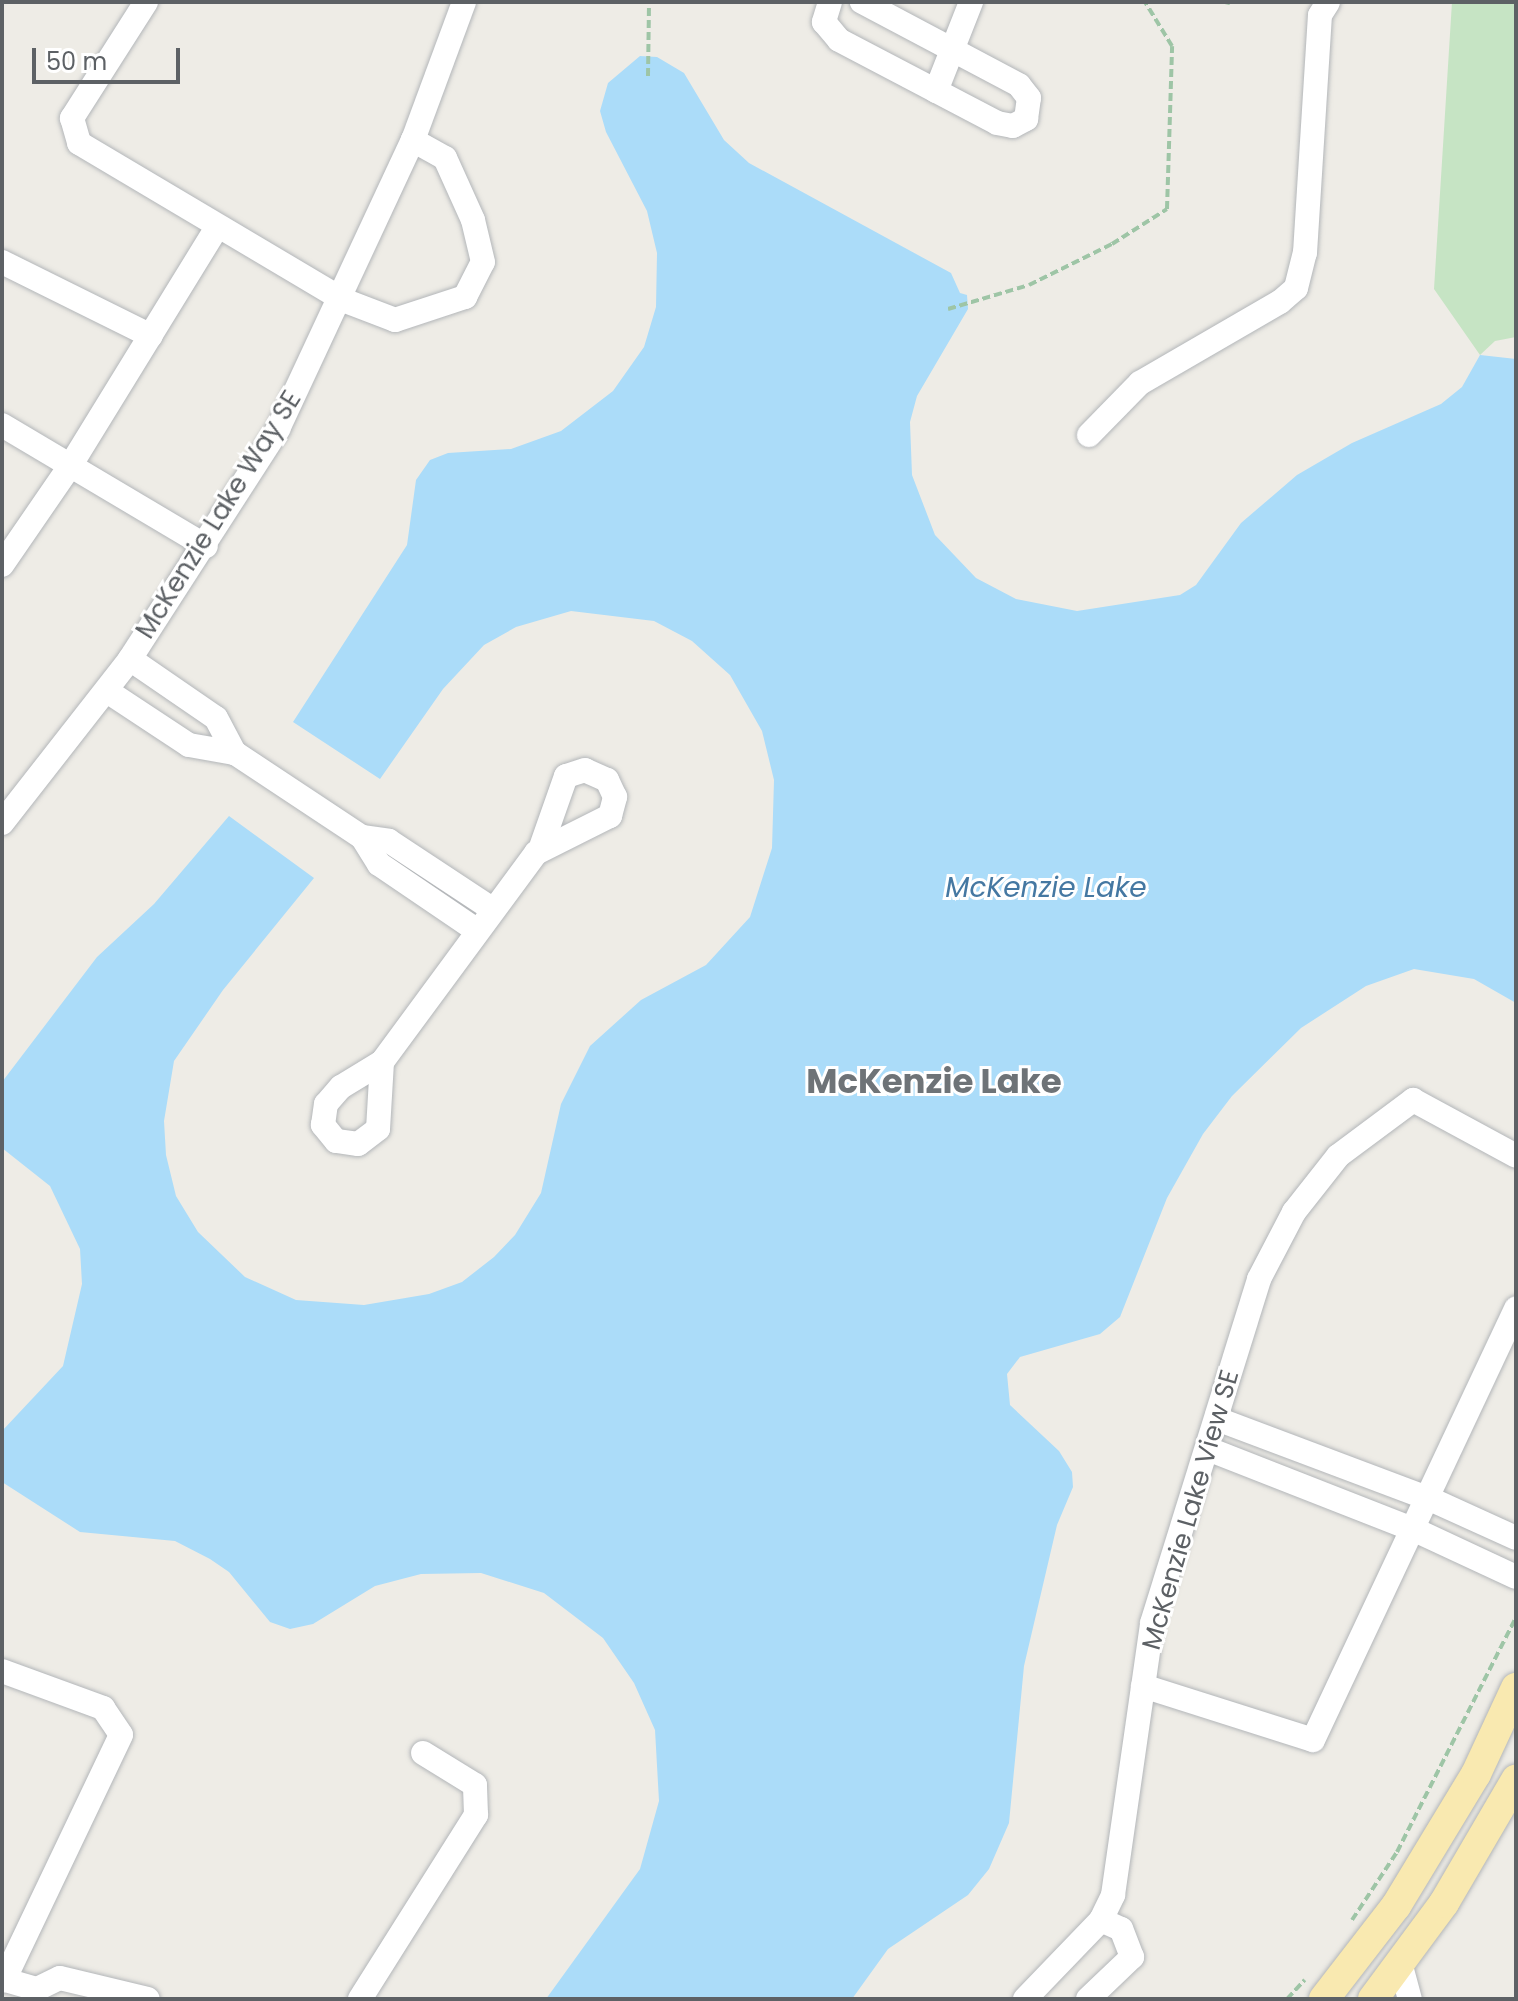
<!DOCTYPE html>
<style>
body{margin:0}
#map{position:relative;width:1518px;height:2001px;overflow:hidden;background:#eeece6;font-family:Poppins,sans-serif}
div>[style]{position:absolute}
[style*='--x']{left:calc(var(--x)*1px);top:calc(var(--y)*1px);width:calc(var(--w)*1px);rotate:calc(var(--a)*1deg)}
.green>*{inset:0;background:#c6e4c4}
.water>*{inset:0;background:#abdcf9}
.path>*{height:4px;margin-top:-2px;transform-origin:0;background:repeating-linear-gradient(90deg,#9ec5a6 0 8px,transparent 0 12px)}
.roads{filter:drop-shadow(0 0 2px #b3b6b9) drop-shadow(0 0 2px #b3b6b9)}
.minor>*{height:24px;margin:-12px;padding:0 12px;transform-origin:12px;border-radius:12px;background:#fff}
.major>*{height:30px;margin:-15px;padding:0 15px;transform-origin:15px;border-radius:15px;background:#f9e9b0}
span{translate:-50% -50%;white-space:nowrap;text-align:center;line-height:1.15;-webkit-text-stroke:6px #fff;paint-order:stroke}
.street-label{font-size:26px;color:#5d6165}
.water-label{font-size:28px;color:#4578a2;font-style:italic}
.district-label{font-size:34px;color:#6e7377;font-weight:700}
.frame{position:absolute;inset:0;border:4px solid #5d6165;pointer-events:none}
.scale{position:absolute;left:32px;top:48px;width:148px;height:36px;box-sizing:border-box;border:4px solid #5d6165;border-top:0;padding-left:10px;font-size:24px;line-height:28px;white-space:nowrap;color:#5d6165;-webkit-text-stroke:6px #fff;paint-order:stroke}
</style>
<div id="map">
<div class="green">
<div style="clip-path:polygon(1452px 2px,1516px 2px,1516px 337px,1495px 341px,1480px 355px,1434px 289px)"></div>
</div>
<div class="water">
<div style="clip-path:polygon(640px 56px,657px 57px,684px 73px,724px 140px,749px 163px,951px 273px,960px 293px,967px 295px,968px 309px,917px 396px,910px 422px,912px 475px,935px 535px,976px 578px,1016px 599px,1077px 611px,1180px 595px,1196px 585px,1241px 523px,1297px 475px,1352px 443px,1441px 404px,1462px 387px,1480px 355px,1516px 359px,1516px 1003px,1474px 979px,1414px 969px,1366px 986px,1301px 1028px,1232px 1096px,1203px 1134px,1167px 1198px,1120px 1317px,1100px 1334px,1020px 1357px,1007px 1374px,1010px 1405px,1059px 1451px,1072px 1472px,1073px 1487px,1057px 1525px,1024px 1666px,1009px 1823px,989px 1869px,968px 1895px,888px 1949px,852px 1999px,546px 1999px,640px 1869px,659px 1801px,655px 1730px,634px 1683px,603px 1638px,544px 1593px,481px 1573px,421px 1574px,375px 1586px,313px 1624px,290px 1629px,270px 1622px,229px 1572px,210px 1559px,175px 1541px,80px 1532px,2px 1482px,2px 1431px,63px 1366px,82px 1284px,80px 1249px,50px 1186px,2px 1148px,2px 1082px,97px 957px,154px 904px,229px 816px,314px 878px,223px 990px,174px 1061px,164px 1121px,166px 1155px,176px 1196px,198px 1232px,245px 1277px,296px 1300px,364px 1305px,429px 1294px,462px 1282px,494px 1257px,515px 1235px,541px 1193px,561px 1104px,590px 1046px,641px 1000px,706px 965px,750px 917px,772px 848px,774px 780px,762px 731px,730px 675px,692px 641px,654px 621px,571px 611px,516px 627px,484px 645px,443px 689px,380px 779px,293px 722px,407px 545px,416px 480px,430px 460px,448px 453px,511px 449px,561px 431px,613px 391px,644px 347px,656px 307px,657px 253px,647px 211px,606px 132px,600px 111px,608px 83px)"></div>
</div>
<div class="path">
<div style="--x:1225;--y:2;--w:5;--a:11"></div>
<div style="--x:648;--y:76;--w:74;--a:-89.2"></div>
<div style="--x:948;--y:309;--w:84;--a:-16.5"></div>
<div style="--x:1029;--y:285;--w:93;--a:-26.3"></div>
<div style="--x:1112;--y:244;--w:65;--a:-32.5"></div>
<div style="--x:1167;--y:209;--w:163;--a:-88.2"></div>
<div style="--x:1172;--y:46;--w:52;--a:-121.5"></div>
<div style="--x:1352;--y:1920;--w:82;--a:-56.5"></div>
<div style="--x:1397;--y:1852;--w:263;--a:-63.1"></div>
<div style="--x:1287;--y:1999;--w:26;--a:-47"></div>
</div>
<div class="roads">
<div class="minor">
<div style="--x:146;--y:2;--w:138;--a:122.5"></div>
<div style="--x:72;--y:118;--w:26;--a:74"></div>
<div style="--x:79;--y:143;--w:307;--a:30.7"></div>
<div style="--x:343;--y:300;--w:56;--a:21"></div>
<div style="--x:395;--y:320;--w:74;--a:-18.2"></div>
<div style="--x:465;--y:297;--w:39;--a:-63"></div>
<div style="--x:483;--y:262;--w:43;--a:-103.4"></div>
<div style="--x:473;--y:220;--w:68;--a:-114.3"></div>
<div style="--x:445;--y:158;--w:37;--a:-151"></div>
<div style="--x:830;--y:2;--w:21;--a:107"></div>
<div style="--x:824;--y:22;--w:23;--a:50"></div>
<div style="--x:839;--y:40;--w:178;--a:27.7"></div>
<div style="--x:997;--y:123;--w:16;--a:11"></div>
<div style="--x:1013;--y:126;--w:15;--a:-28"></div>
<div style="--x:1026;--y:119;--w:21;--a:-82"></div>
<div style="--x:1029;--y:98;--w:16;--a:-128"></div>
<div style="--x:1019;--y:85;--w:178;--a:-152.1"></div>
<div style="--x:936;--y:91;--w:96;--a:-68.5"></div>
<div style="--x:2;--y:262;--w:166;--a:26.4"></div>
<div style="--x:2;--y:425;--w:237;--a:30.7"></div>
<div style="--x:1089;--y:435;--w:73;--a:-45.6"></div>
<div style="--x:1140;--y:383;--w:162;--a:-30.1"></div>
<div style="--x:1280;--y:302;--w:21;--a:-41"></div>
<div style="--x:1296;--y:288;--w:36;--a:-76"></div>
<div style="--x:1305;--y:253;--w:238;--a:-86.4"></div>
<div style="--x:1320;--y:15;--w:15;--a:-58"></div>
<div style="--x:2;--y:565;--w:124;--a:-55.5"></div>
<div style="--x:72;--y:463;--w:277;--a:-58.4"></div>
<div style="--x:130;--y:659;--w:104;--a:34.5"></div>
<div style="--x:216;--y:718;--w:40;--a:62"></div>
<div style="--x:107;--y:691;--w:98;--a:33.4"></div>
<div style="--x:189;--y:745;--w:47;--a:9.9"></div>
<div style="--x:235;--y:753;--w:152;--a:33.5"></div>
<div style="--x:362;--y:837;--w:27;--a:8"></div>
<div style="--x:389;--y:841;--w:123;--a:33.4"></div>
<div style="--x:2;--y:823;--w:208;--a:-52"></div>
<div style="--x:130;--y:659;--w:274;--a:-57.2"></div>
<div style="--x:278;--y:429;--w:319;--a:-65"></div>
<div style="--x:413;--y:140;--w:147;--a:-69.7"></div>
<div style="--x:362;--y:837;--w:32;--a:58"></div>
<div style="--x:379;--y:864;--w:117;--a:34.2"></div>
<div style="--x:382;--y:1062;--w:260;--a:-53.6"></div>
<div style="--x:536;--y:853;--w:83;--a:-26.6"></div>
<div style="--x:610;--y:816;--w:20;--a:-75"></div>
<div style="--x:615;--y:797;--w:19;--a:-115"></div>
<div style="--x:607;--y:780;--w:24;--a:-156"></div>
<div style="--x:585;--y:770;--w:20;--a:162"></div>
<div style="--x:566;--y:776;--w:75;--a:109.4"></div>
<div style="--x:382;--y:1062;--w:67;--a:93.4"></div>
<div style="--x:378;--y:1129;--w:25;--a:143"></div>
<div style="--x:358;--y:1144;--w:22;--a:-172"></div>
<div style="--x:336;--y:1141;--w:21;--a:-129"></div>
<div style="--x:323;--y:1125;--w:21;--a:-82"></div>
<div style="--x:326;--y:1104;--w:23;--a:-49"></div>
<div style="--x:341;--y:1087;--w:48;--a:-31.4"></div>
<div style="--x:1217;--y:1419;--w:228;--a:20.6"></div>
<div style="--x:1430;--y:1499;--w:94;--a:24.4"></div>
<div style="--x:1208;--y:1449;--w:222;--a:21.4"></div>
<div style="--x:1415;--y:1530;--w:111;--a:25"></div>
<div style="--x:2;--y:1671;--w:108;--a:20.1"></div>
<div style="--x:103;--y:1708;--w:32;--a:56"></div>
<div style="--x:121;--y:1735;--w:272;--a:115.5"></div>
<div style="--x:1143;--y:1686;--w:178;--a:17.6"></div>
<div style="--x:1313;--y:1740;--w:477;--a:-64.8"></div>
<div style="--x:1401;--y:1966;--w:34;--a:75"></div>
<div style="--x:2;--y:1979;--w:36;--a:16"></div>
<div style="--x:37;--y:1989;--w:25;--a:-26"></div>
<div style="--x:60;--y:1978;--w:90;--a:13.4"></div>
<div style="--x:360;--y:1999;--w:218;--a:-57.8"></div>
<div style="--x:476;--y:1815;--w:30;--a:-92"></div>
<div style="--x:475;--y:1785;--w:61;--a:-148.4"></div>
<div style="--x:1025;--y:1999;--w:110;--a:-46.1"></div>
<div style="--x:1101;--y:1920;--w:28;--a:-64"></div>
<div style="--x:1113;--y:1895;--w:275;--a:-81.8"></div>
<div style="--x:1152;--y:1623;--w:360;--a:-72.7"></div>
<div style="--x:1259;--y:1279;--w:76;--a:-62.4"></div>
<div style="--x:1294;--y:1212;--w:71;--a:-51.8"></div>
<div style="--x:1338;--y:1156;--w:94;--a:-36.7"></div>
<div style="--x:1413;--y:1100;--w:117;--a:28.5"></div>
<div style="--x:1088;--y:1999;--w:61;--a:-43.7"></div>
<div style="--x:1132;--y:1957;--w:30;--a:-111"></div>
<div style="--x:1121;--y:1929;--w:22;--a:-156"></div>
</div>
<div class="major">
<div style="--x:1324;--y:1999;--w:118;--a:-52.3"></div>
<div style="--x:1396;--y:1906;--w:154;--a:-58.8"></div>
<div style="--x:1476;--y:1774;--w:95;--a:-65.1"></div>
<div style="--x:1373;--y:1999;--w:119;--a:-53.5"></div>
<div style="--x:1444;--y:1903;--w:143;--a:-59.7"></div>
</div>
</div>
<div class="street-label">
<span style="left:219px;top:515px;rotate:-58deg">McKenzie Lake Way SE</span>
<span style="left:1191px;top:1510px;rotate:-74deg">McKenzie Lake View SE</span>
</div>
<div class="water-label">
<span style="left:1046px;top:888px">McKenzie Lake</span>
</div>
<div class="district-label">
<span style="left:934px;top:1082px">McKenzie Lake</span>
</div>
<div class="frame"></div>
<div class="scale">50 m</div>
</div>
